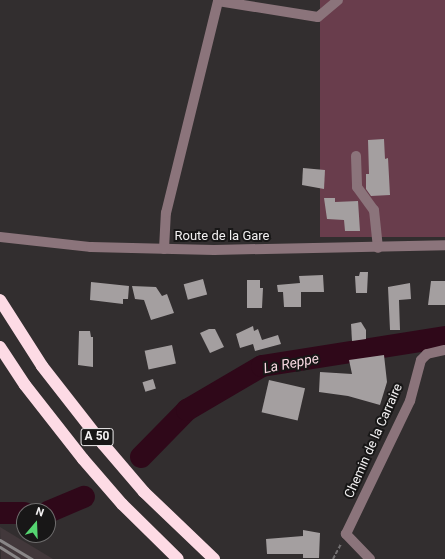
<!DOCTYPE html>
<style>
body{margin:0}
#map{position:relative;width:445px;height:559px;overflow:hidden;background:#322e2f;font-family:Roboto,sans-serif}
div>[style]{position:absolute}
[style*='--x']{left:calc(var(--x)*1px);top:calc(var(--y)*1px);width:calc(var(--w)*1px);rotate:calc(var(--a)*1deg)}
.built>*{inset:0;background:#42383b}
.green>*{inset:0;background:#693d4c;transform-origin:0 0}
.river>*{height:22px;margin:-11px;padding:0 11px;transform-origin:11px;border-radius:11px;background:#2f0819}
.building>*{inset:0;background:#a49fa0;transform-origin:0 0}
.path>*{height:2px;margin-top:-1px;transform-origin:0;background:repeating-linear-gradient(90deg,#737071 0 4px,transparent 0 6px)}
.minor>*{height:10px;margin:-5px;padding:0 5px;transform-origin:5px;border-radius:5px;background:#8b747b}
.highway>*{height:12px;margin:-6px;padding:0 6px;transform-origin:6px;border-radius:6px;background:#fddbe5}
.rail>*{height:3px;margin:-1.5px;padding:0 1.5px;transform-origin:1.5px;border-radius:1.5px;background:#898687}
span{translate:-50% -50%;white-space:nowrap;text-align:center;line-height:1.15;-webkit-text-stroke:4px #181717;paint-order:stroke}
.shield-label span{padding:1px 3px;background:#181717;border:1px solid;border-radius:3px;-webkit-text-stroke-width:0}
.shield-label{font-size:12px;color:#f2f0f1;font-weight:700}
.street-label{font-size:13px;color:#f2f0f1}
.water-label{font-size:14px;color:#f9d8e2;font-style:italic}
.north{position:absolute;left:16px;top:503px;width:40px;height:40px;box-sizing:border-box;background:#181717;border:1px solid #6f6e6e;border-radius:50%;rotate:19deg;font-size:11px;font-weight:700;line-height:16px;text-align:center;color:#f2f0f1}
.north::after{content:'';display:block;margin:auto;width:14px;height:18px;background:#55d671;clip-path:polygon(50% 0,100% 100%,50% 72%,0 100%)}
</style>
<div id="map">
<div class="built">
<div style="clip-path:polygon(0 527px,53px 559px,1px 559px)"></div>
</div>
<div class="green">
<div style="left:320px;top:0;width:125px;height:237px"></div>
</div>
<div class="river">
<div style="--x:141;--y:457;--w:66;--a:-45.6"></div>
<div style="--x:187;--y:410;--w:87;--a:-30.4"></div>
<div style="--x:262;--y:366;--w:185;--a:-9"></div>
<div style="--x:48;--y:512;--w:39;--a:-23"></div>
<div style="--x:0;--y:513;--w:24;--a:0"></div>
</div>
<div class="building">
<div style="clip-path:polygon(384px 139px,385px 159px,388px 158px,390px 195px,371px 196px,366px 189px,366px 174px,369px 174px,368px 140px)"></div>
<div style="clip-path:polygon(303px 168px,325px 170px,324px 189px,302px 185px)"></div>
<div style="clip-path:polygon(324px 198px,335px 198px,335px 202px,358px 201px,360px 231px,345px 231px,344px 220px,327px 219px)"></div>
<div style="clip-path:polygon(360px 272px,368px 272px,367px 293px,356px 293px,355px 276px,359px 276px)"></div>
<div style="clip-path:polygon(323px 275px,324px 292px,301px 292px,301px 307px,284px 307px,283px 292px,278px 292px,277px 285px,300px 283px,299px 276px)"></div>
<div style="left:203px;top:279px;width:16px;height:20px;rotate:75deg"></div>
<div style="clip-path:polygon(247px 280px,260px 280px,260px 288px,263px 288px,262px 308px,247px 308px)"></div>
<div style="clip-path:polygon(431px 281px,445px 281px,445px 305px,428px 305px)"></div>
<div style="clip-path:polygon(91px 282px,129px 286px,128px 299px,123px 299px,123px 304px,90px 300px)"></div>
<div style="clip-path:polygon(410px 283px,411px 299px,399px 300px,400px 330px,390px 330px,388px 287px)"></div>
<div style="clip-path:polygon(132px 286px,156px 287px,162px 296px,167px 294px,174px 313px,151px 320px,144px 300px,135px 299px)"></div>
<div style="clip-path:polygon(361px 322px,366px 330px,366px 339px,352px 341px,351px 324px)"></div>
<div style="clip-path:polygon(253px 326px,254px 331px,258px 329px,262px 340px,278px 335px,281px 344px,255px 351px,253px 344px,240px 348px,236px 334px)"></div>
<div style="clip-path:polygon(209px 329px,215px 329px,224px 347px,210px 353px,200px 333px)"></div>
<div style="clip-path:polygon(79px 331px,90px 331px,91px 337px,93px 337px,93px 367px,78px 365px)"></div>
<div style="left:172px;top:345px;width:19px;height:28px;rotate:78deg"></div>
<div style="clip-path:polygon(384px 355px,387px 382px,380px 405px,348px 396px,319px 392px,320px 372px,352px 374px,349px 360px)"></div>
<div style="left:153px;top:379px;width:10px;height:11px;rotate:73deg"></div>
<div style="left:269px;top:380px;width:37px;height:33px;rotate:13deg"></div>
<div style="clip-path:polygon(303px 530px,320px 533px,319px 558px,303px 558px,303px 554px,267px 554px,266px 539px,303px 536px)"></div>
</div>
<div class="path">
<div style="--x:333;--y:559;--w:17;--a:-62"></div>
</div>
<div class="minor">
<div style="--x:356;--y:156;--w:31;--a:88"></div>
<div style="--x:357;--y:187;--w:29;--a:54"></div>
<div style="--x:374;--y:210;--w:38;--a:84"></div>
<div style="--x:0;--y:237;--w:92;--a:6.3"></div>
<div style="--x:91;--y:247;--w:123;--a:1.4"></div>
<div style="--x:214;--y:250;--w:231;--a:-1.2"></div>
<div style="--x:164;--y:249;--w:36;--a:-87"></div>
<div style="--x:166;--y:213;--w:218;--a:-76.2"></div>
<div style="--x:218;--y:1;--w:101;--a:9.1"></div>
<div style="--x:318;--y:17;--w:26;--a:-40"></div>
<div style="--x:370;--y:559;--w:35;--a:-134"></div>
<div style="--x:346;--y:534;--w:148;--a:-64.3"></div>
<div style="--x:410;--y:401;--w:42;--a:-75"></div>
<div style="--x:421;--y:360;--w:8;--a:-45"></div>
<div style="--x:427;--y:354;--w:18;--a:-13"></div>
</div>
<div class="highway">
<div style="--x:0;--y:300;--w:78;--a:57.5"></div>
<div style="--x:42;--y:366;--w:99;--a:52"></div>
<div style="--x:103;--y:444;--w:63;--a:49.5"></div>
<div style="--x:144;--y:492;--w:97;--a:43.7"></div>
<div style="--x:0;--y:347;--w:45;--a:56.7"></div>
<div style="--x:25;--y:385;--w:94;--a:51.9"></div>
<div style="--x:83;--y:459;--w:60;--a:49.1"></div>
<div style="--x:122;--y:504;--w:78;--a:44.5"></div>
</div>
<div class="rail">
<div style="--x:0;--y:540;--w:37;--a:31"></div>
<div style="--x:0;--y:547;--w:22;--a:32"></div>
</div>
<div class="shield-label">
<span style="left:97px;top:437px">A 50</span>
</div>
<div class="street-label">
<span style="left:222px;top:236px">Route de la Gare</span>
<span style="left:374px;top:441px;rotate:-66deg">Chemin de la Carraire</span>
</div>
<div class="water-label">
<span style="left:291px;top:363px;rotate:-11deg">La Reppe</span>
</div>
<div class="north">N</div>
</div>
